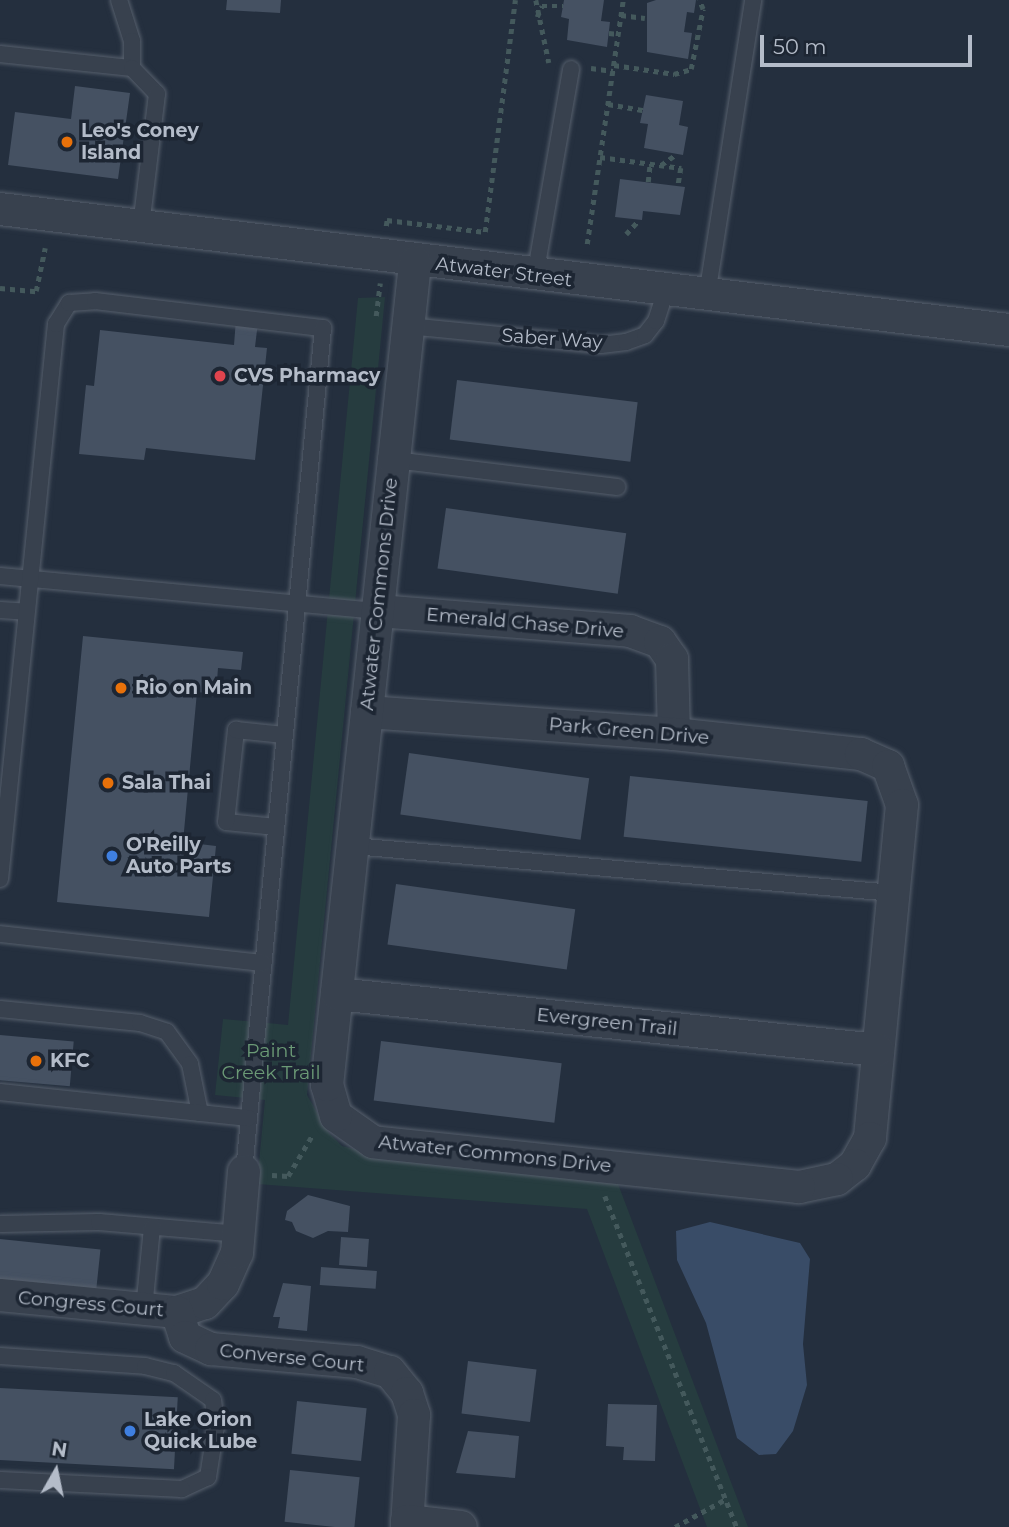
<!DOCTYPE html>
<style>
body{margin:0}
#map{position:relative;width:1009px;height:1527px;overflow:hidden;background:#242f3e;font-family:Montserrat,sans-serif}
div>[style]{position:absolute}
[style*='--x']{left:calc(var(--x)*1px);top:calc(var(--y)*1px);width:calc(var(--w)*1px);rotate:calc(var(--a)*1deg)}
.green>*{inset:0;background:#263c3f}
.water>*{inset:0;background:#394c67}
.building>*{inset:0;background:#455162;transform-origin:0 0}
.path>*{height:4.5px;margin-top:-2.25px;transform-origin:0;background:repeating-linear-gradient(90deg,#44595c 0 5px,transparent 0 10px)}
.roads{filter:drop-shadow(0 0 2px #565f6c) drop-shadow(0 0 2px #565f6c)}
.lane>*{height:16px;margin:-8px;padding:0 8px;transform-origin:8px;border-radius:8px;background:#38414e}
.street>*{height:32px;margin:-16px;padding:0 16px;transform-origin:16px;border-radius:16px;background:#38414e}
.dots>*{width:19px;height:19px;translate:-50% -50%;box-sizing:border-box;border:4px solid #1d2633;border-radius:50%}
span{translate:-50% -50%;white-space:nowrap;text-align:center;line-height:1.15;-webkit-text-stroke:7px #1d2633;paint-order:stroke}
.poi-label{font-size:19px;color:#b4bcc9;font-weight:700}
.left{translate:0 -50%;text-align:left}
.street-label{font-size:19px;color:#b4bcc9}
.park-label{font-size:19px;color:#6b9a76}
.north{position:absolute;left:21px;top:1436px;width:70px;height:70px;-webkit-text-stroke:5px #1d2633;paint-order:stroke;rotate:9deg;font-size:19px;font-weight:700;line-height:28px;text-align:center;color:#b4bcc9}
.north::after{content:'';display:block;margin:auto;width:24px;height:32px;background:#b4bcc9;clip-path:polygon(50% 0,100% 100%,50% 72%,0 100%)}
.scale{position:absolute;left:760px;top:35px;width:212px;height:32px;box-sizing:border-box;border:4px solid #b4bcc9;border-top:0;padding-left:9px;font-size:21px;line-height:24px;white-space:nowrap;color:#b4bcc9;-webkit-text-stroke:5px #1d2633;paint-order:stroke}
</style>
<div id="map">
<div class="green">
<div style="clip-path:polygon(385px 297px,307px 1095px,329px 1133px,342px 1146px,362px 1151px,615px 1176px,748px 1527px,707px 1527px,587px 1209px,257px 1184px,265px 1100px,215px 1095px,223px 1019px,288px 1025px,358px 298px)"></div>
</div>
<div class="water">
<div style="clip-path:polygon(710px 1222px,800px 1243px,810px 1259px,803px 1344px,807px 1385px,793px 1431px,776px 1454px,759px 1455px,737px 1438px,706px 1323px,677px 1260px,676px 1231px)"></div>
</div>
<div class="building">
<div style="clip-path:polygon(227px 0,281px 0,280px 13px,226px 10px)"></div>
<div style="clip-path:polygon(564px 0,604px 0,601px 21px,610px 22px,607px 47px,567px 40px,569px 19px,561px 17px)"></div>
<div style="clip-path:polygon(656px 0,696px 0,694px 13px,687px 12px,684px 32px,692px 33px,688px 59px,647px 52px,647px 3px)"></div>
<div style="clip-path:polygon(75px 86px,130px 93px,118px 179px,8px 165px,15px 112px,71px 119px)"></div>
<div style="clip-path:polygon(646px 95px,683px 101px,679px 125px,688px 127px,683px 155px,644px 148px,648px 124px,640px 123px)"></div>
<div style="clip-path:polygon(620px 179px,685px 187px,680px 215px,643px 211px,642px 220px,615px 217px)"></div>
<div style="clip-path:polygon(236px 319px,258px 322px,255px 347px,267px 348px,255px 460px,146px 448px,144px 460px,79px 454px,86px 385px,94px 386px,100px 330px,234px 345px)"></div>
<div style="left:457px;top:380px;width:182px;height:60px;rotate:7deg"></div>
<div style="left:446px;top:508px;width:182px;height:61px;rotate:8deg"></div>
<div style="clip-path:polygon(83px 636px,243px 652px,241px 670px,218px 668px,216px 694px,197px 692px,183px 842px,216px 846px,209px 917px,57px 902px)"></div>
<div style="left:409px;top:753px;width:182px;height:62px;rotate:8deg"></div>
<div style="left:630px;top:776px;width:239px;height:61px;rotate:6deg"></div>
<div style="left:396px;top:884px;width:181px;height:61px;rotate:8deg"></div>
<div style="left:0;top:1035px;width:74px;height:45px;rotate:5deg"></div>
<div style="left:381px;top:1041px;width:182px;height:60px;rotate:7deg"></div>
<div style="clip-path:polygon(308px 1195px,350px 1206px,348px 1232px,328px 1231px,313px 1238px,296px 1231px,292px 1222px,285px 1220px,287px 1211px)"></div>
<div style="left:341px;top:1237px;width:28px;height:28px;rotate:4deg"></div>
<div style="left:0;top:1239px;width:101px;height:44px;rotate:6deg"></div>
<div style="left:321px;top:1267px;width:56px;height:18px;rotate:4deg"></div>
<div style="clip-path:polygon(283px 1283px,311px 1286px,307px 1331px,278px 1328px,280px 1317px,273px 1317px)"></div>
<div style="left:468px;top:1361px;width:69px;height:53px;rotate:7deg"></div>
<div style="left:0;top:1388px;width:178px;height:72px;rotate:3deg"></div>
<div style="left:297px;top:1401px;width:70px;height:53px;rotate:6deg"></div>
<div style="clip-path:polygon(608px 1404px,657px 1405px,655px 1461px,623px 1460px,624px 1447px,606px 1446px)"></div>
<div style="clip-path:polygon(468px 1431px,519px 1436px,515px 1478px,456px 1473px)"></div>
<div style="left:290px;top:1470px;width:70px;height:52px;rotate:6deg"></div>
</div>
<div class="path">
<div style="--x:536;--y:0;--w:64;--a:78.3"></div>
<div style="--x:621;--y:15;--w:24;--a:7"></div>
<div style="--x:537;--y:17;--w:12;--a:-66"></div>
<div style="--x:542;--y:6;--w:21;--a:0"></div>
<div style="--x:609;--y:33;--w:9;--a:6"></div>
<div style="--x:614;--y:65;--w:61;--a:8.5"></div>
<div style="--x:674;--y:74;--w:18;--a:-16"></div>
<div style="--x:691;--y:69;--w:61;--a:-78.7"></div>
<div style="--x:703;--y:9;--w:10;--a:-114"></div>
<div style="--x:591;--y:68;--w:22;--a:8"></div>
<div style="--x:608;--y:104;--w:36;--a:10"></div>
<div style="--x:600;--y:157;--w:82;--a:7.7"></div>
<div style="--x:681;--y:168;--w:19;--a:99"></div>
<div style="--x:661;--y:165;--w:19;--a:-35"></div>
<div style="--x:648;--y:182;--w:18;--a:-84"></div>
<div style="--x:386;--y:226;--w:6;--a:-81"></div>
<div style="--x:387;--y:220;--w:99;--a:7"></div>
<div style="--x:485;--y:232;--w:234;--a:-82.6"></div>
<div style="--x:626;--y:234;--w:19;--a:-47"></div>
<div style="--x:587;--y:244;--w:247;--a:-81.6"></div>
<div style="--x:0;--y:288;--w:36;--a:5"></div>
<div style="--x:36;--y:291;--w:44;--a:-78.2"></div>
<div style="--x:376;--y:316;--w:33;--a:-83"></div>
<div style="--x:272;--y:1175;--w:16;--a:4"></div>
<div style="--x:288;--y:1176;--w:49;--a:-59.2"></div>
<div style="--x:605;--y:1196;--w:356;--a:68.3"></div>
<div style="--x:675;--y:1527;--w:58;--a:-28.8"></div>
</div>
<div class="roads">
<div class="lane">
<div style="--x:119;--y:0;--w:43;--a:72.4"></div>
<div style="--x:132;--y:41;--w:27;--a:90"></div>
<div style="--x:0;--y:54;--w:133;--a:6.1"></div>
<div style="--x:132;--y:68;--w:36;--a:46"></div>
<div style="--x:157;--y:94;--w:134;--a:96.9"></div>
<div style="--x:535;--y:276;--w:210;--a:-80.1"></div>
<div style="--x:707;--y:295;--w:299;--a:-81.1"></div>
<div style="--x:408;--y:326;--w:194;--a:5.6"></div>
<div style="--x:601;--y:345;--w:25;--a:-7"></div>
<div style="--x:626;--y:342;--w:20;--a:-20"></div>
<div style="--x:645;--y:335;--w:18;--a:-52"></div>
<div style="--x:656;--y:321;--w:33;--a:-72"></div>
<div style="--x:394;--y:460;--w:225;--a:6.9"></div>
<div style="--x:0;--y:576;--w:380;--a:5.3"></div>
<div style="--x:0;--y:610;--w:26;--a:4"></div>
<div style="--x:276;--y:827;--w:50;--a:-174.3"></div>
<div style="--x:226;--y:822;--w:93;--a:-83.8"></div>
<div style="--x:236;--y:730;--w:48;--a:5.9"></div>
<div style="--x:353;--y:846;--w:542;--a:4.97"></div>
<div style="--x:0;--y:879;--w:558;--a:-84.24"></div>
<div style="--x:56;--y:324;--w:25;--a:-58"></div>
<div style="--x:69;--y:303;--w:26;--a:-4"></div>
<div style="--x:95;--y:301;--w:230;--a:6.8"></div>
<div style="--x:323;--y:328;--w:847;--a:95.35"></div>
<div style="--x:0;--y:934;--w:265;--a:6.3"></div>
<div style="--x:0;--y:1009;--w:141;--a:5.7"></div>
<div style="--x:140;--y:1023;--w:28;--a:18"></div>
<div style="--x:167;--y:1032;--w:39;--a:54"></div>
<div style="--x:190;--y:1064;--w:50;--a:78.5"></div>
<div style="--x:0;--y:1092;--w:250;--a:6"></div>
<div style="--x:0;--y:1224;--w:99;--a:-1.2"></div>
<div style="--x:99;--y:1222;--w:141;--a:4.9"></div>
<div style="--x:144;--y:1309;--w:82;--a:-84.4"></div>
<div style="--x:0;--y:1356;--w:145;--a:3.9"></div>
<div style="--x:145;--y:1366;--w:30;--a:14"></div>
<div style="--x:174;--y:1373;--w:47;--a:34.7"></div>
<div style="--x:213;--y:1400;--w:26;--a:83"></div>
<div style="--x:216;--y:1426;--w:52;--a:98.9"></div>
<div style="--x:208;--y:1477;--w:29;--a:155"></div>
<div style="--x:182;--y:1489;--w:182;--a:-177.2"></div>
</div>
<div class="street">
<div style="--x:0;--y:209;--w:1016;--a:6.84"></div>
<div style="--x:378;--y:611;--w:253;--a:4.5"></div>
<div style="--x:630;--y:631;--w:32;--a:20"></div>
<div style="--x:660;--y:642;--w:21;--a:55"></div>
<div style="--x:672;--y:659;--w:75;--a:88.5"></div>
<div style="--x:367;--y:712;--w:308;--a:4.1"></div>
<div style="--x:674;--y:734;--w:188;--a:6.1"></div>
<div style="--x:861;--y:754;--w:30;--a:24"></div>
<div style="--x:888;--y:766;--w:41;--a:70.3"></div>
<div style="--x:902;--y:805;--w:335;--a:95.5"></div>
<div style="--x:870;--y:1138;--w:31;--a:119"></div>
<div style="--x:855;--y:1165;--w:23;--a:142"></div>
<div style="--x:837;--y:1179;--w:39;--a:168"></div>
<div style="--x:799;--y:1187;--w:428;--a:-174"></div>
<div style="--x:373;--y:1142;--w:45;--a:-144.9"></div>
<div style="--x:336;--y:1116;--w:32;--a:-106"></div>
<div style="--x:327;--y:1085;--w:629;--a:-83.88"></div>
<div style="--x:394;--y:460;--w:199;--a:-83.9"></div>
<div style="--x:337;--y:994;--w:544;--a:5.91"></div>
<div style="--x:0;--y:1295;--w:178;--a:5.5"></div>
<div style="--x:177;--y:1312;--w:29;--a:-18"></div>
<div style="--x:205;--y:1303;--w:26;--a:-47"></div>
<div style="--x:223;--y:1284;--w:34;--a:-66"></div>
<div style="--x:237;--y:1253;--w:82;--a:-85.1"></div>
<div style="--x:177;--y:1312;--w:26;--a:72"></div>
<div style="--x:185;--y:1337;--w:29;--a:25"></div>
<div style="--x:211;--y:1349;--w:147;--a:5.1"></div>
<div style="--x:357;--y:1362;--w:34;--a:17"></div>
<div style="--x:390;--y:1372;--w:27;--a:51"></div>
<div style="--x:407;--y:1393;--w:23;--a:72"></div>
<div style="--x:414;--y:1415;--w:112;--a:93.6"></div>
<div style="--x:407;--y:1521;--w:54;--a:6.3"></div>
</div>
</div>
<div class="dots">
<div style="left:67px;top:142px;background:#e8710a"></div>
<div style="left:220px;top:376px;background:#e0444e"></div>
<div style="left:121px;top:688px;background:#e8710a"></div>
<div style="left:108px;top:783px;background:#e8710a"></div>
<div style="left:112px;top:856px;background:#3f7fe0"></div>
<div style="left:36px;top:1061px;background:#e8710a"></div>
<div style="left:130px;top:1431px;background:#3f7fe0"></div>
</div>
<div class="poi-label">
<span class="left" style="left:81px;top:142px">Leo's Coney<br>Island</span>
<span class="left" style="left:234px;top:376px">CVS Pharmacy</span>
<span class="left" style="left:135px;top:688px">Rio on Main</span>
<span class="left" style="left:122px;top:783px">Sala Thai</span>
<span class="left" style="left:126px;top:856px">O'Reilly<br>Auto Parts</span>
<span class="left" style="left:50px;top:1061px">KFC</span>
<span class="left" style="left:144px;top:1431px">Lake Orion<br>Quick Lube</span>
</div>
<div class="street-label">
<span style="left:504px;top:272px;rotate:7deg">Atwater Street</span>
<span style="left:552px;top:339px;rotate:4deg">Saber Way</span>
<span style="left:379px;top:594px;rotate:-84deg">Atwater Commons Drive</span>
<span style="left:525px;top:623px;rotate:5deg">Emerald Chase Drive</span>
<span style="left:629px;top:731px;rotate:5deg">Park Green Drive</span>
<span style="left:607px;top:1022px;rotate:6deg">Evergreen Trail</span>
<span style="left:495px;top:1154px;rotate:6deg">Atwater Commons Drive</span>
<span style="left:91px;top:1304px;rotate:5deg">Congress Court</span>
<span style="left:292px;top:1358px;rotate:6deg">Converse Court</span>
</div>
<div class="park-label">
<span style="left:271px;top:1062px">Paint<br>Creek Trail</span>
</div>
<div class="north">N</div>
<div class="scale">50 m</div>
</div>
